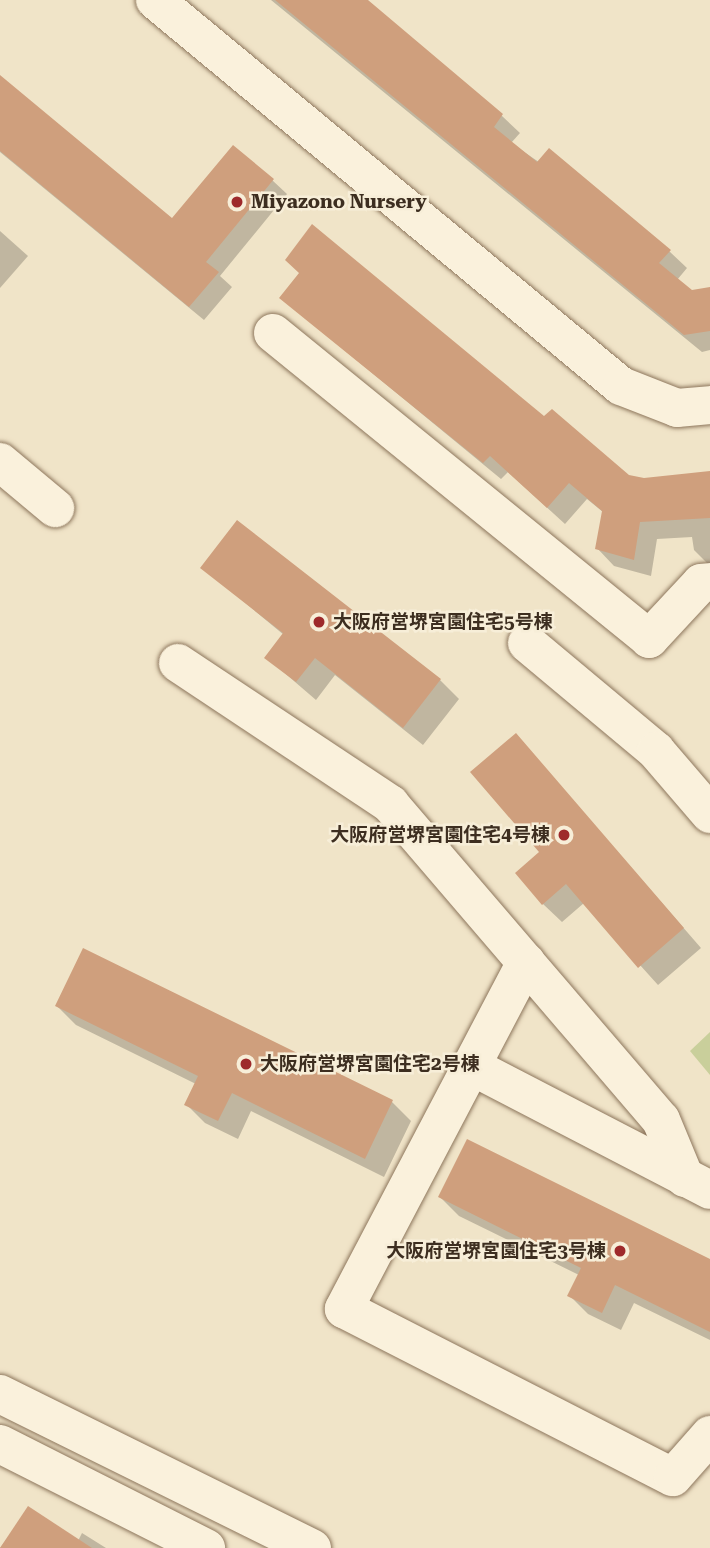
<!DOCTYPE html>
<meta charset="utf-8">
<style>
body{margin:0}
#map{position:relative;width:710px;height:1548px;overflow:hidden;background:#f0e4c8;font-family:"Roboto Serif","Noto Sans JP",serif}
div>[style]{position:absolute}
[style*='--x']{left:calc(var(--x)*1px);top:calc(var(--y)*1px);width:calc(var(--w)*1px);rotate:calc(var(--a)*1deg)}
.green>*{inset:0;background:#c9cf9b}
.shadow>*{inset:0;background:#0003}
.building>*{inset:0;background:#cf9f7d}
.roads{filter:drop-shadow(0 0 2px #8d765c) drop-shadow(0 0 2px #8d765c)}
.minor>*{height:38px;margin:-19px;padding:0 19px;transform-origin:19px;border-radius:19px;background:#faf1dc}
.dots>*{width:19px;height:19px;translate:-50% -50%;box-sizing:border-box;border:4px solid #f7eed8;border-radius:50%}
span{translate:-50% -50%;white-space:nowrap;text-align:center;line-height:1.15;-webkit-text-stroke:5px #f7eed8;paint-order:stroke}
.poi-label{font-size:19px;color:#3d2e20;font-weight:700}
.left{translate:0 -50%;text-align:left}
.right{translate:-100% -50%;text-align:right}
</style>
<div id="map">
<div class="green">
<div style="clip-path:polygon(710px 1032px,710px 1075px,690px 1051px)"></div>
</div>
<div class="shadow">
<div style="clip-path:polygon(271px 0,364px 0,502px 116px,520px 133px,511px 143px,669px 251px,687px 268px,677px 280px,692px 292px,710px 289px,710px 350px,702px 352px)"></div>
<div style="clip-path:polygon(0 98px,172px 221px,272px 180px,287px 194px,220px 276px,232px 287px,204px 320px,0 152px)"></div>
<div style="clip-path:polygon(0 231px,28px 256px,0 288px)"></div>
<div style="clip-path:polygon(281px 298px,544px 419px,628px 476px,644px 480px,710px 473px,710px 566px,694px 550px,692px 537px,657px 539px,651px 576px,614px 566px,597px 548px,603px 512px,587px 499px,565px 524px,508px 472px,501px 479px)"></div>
<div style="clip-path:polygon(203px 568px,440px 680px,459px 699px,423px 745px,335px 675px,316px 700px,266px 657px,284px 635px)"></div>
<div style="clip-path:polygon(516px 735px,701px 948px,658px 985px,584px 903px,562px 922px,543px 904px,542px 853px)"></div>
<div style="clip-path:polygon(57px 1006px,392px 1102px,411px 1121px,384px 1177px,251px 1111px,238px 1139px,205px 1123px,186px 1104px,196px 1084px,76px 1025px)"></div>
<div style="clip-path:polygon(440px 1197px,710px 1261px,710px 1340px,634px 1303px,621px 1330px,588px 1314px,569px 1295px,579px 1275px,459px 1216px)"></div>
<div style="clip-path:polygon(29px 1509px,78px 1541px,82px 1533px,106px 1548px,0 1548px)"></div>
</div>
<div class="building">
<div style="clip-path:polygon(275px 0,368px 0,503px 114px,494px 127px,537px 162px,549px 148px,671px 250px,659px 263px,692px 290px,710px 287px,710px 331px,684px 335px)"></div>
<div style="clip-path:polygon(0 75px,172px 218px,233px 145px,274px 179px,206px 262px,219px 272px,189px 307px,0 151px)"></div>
<div style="clip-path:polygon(312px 224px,544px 416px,552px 409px,629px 475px,644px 478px,710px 471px,710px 518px,640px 522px,634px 560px,595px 549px,602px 511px,569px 483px,547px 508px,490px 456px,483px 463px,279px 298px,299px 273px,285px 260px)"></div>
<div style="clip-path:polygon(237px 520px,441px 679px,403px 728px,315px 658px,296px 682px,264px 658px,283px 633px,200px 568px)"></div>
<div style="clip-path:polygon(516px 733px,684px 928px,638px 968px,566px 884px,542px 905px,515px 873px,539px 852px,470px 772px)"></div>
<div style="clip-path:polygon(83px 948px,393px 1100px,365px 1159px,232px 1093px,218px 1121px,184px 1105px,198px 1076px,55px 1006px)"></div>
<div style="clip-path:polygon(467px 1139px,710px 1259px,710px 1332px,615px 1285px,602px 1313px,567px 1296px,581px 1268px,438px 1197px)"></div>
<div style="clip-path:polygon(28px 1506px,92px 1548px,0 1548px)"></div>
</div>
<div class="roads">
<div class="minor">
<div style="--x:155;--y:0;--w:605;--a:39.64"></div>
<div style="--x:621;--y:386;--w:60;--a:21.4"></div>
<div style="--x:677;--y:408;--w:33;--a:-5"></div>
<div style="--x:273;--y:333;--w:485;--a:39.1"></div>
<div style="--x:649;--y:639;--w:76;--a:-47.1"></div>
<div style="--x:701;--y:583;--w:9;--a:-6"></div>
<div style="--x:0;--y:462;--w:72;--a:39.9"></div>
<div style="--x:527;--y:643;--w:168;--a:39.9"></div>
<div style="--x:656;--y:751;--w:83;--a:49.4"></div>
<div style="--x:178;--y:663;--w:255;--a:33.6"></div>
<div style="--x:390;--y:804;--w:416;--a:49.4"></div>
<div style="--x:661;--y:1120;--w:63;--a:67.5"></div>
<div style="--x:526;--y:962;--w:392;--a:117.7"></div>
<div style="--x:344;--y:1309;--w:369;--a:27.1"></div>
<div style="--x:673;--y:1477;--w:56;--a:-48.6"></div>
<div style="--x:471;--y:1066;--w:269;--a:27.4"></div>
<div style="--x:0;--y:1394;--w:348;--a:26.3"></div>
<div style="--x:0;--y:1444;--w:231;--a:26.8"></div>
</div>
</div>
<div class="dots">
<div style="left:237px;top:202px;background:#9e2a2b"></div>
<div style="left:319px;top:622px;background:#9e2a2b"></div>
<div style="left:564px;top:835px;background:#9e2a2b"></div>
<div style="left:246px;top:1064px;background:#9e2a2b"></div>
<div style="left:620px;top:1251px;background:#9e2a2b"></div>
</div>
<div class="poi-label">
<span class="left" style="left:251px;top:202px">Miyazono Nursery</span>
<span class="left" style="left:333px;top:622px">大阪府営堺宮園住宅5号棟</span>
<span class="right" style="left:550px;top:835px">大阪府営堺宮園住宅4号棟</span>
<span class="left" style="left:260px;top:1064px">大阪府営堺宮園住宅2号棟</span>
<span class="right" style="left:606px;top:1251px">大阪府営堺宮園住宅3号棟</span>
</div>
</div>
